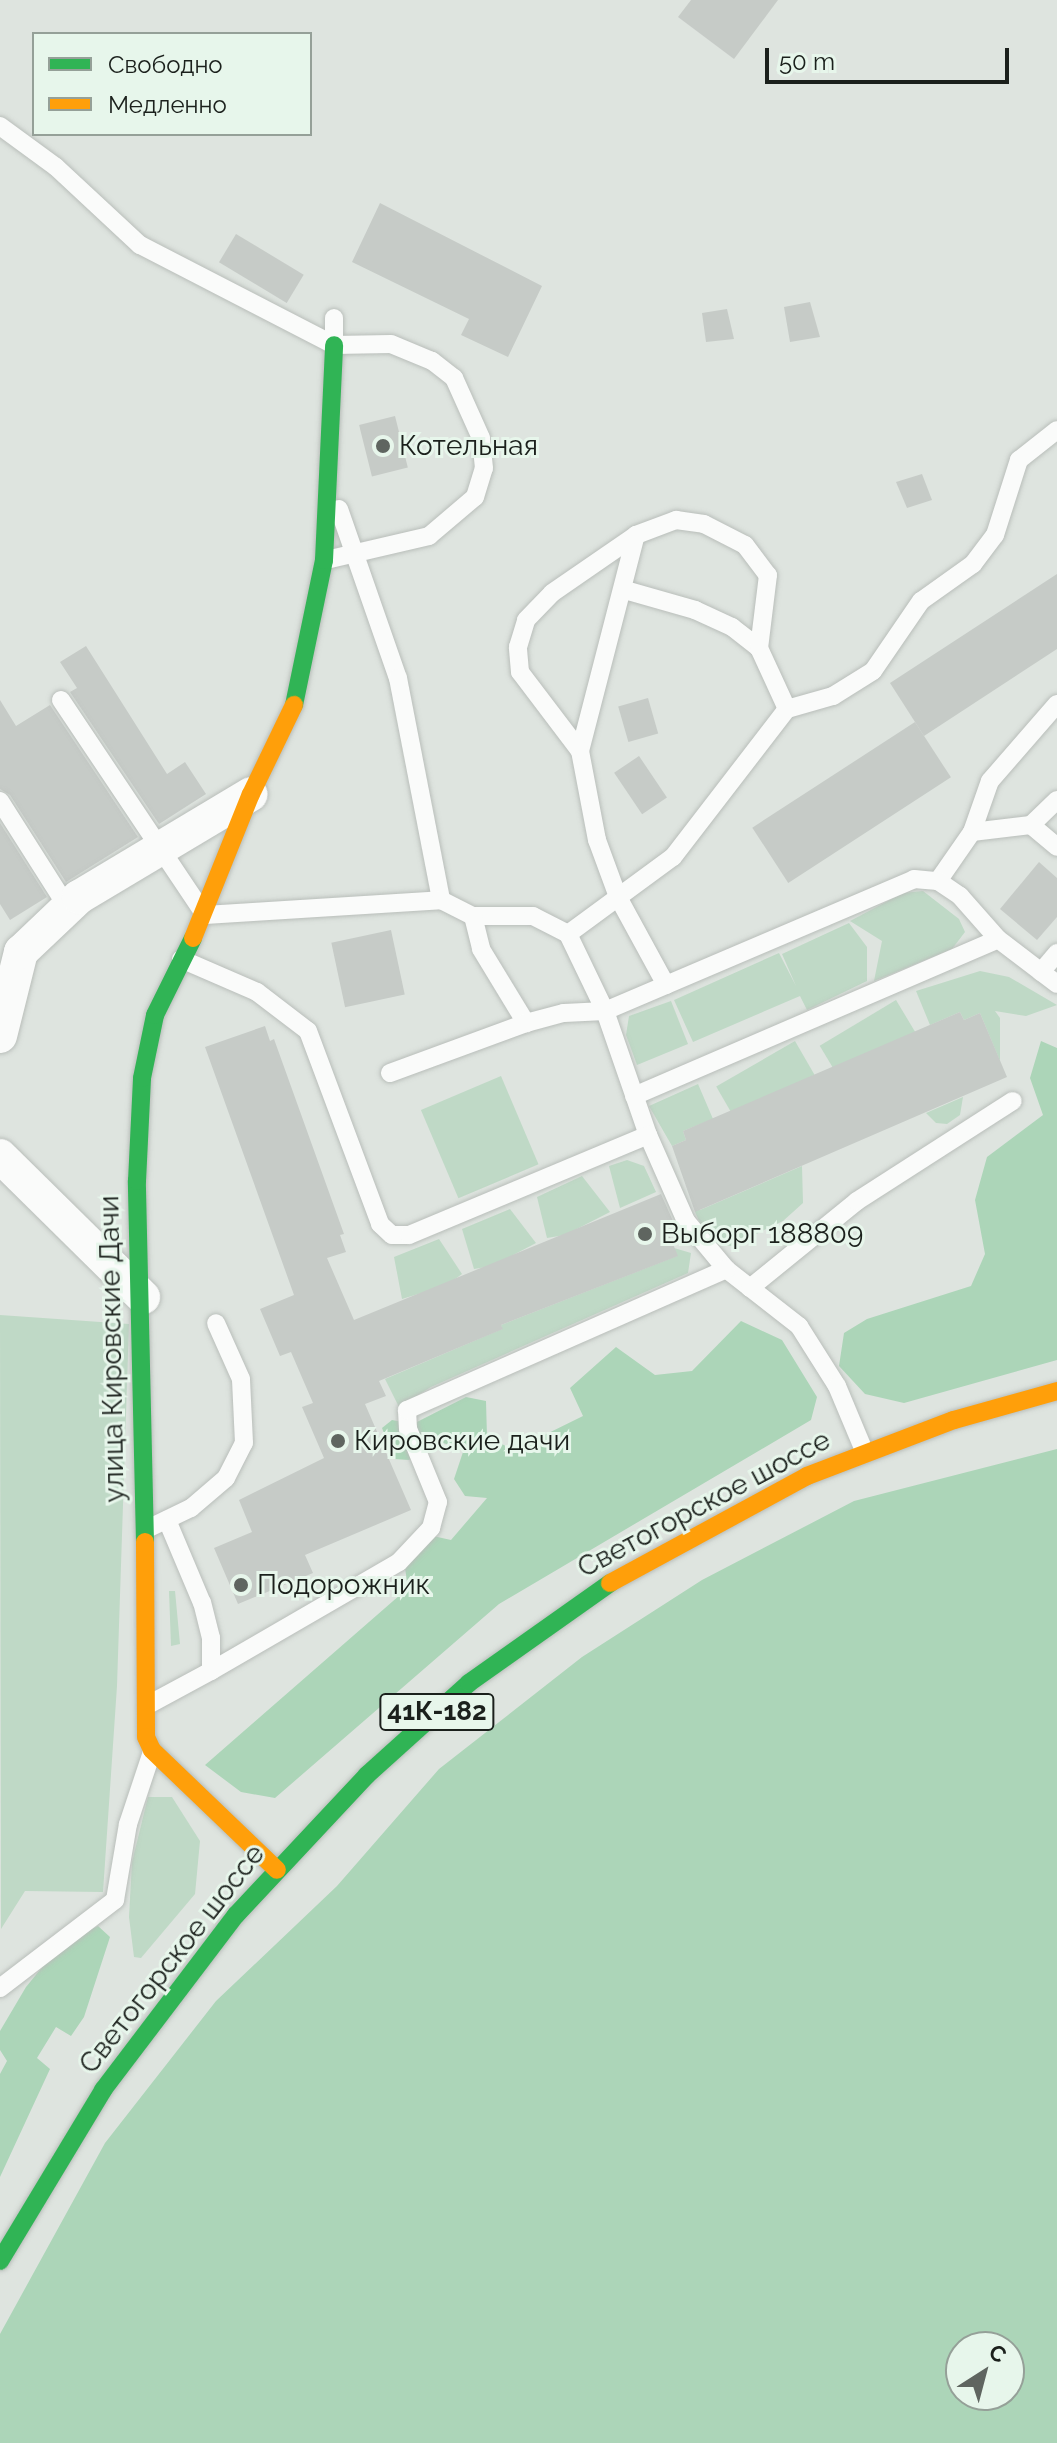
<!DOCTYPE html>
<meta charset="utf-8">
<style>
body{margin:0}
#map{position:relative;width:1057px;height:2443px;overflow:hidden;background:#dee4df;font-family:Raleway,sans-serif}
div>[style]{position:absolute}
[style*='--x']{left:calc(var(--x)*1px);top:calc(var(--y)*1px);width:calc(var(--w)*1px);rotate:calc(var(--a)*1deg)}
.green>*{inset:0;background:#bfd9c6;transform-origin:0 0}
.forest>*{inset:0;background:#acd5b8}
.building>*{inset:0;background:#c6cbc7;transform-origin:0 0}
.roads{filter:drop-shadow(0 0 2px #b9beba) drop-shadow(0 0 2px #b9beba)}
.lane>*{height:18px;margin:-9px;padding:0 9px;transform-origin:9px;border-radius:9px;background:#fafbfa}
.street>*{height:34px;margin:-17px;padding:0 17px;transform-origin:17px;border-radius:17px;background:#fafbfa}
.fast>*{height:18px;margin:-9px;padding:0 9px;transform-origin:9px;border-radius:9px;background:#30b455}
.slow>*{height:18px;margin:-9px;padding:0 9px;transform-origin:9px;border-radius:9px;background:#ff9f0a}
.dots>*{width:22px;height:22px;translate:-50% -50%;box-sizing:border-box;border:4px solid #e7f6eb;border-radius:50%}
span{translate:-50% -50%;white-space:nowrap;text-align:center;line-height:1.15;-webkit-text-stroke:6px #e7f6eb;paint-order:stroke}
.shield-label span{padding:2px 6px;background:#e7f6eb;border:2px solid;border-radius:6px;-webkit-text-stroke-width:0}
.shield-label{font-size:26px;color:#1b201c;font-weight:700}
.poi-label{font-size:28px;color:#1b201c}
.left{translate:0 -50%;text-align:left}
.street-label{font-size:28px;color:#1b201c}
.legend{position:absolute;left:32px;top:32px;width:280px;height:104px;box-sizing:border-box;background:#e7f6eb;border:2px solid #95a098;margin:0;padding:10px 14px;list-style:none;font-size:24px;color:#1b201c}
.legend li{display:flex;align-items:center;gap:16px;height:40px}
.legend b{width:40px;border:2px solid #95a098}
.north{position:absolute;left:945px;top:2331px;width:80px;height:80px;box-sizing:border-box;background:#e7f6eb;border:2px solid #95a098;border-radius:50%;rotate:36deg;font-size:22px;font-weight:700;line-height:32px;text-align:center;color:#1b201c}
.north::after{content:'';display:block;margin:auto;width:28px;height:36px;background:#5f6560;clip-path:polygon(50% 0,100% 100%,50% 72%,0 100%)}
.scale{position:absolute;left:765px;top:48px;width:244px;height:36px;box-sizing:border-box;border:4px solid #1b201c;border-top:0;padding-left:10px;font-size:24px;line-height:28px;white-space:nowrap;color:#1b201c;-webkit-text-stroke:6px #e7f6eb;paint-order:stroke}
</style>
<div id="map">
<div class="green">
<div style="clip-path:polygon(923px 891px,959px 919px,965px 932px,952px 949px,874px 981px,882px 941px,850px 921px,903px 893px)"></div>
<div style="clip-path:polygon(849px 923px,867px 947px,867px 981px,807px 1010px,800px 996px,693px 1042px,674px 1000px,779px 953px,796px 986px,782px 954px)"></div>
<div style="clip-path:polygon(980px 971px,1009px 977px,1057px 1005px,1026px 1016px,995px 1011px,1000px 1018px,1000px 1061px,980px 1013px,964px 1020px,960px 1012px,930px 1025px,916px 991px)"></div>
<div style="left:896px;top:1000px;width:37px;height:89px;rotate:59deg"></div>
<div style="clip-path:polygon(671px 1001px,688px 1044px,637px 1065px,626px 1035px,629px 1016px)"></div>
<div style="left:795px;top:1041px;width:39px;height:91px;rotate:60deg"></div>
<div style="left:501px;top:1076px;width:96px;height:87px;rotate:67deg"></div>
<div style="clip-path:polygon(698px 1084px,713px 1119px,683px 1131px,686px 1140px,672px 1146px,649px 1106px)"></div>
<div style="clip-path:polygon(963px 1097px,960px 1115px,947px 1124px,936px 1123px,926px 1113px)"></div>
<div style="clip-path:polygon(627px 1160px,644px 1166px,656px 1192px,620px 1208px,609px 1166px)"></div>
<div style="clip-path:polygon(802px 1166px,803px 1203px,783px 1221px,731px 1246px,715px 1244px,704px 1232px,695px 1212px,697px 1205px,700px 1210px)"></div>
<div style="clip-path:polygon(582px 1176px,610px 1212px,565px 1235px,547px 1238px,537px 1197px)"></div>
<div style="clip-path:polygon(510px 1209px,536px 1243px,492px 1266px,474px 1269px,462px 1229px)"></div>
<div style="clip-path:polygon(439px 1239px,462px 1274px,447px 1285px,402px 1299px,394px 1257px)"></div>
<div style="clip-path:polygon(674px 1248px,691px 1253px,688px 1273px,431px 1387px,399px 1407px,385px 1379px,502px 1329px,501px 1325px,677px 1256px)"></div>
<div style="clip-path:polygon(0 1315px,129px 1324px,117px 1686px,103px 1892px,25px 1891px,1px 1929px)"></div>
<div style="clip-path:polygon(169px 1591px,175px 1591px,180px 1644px,171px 1646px)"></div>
<div style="clip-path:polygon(148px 1797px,172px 1797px,200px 1841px,195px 1894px,141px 1958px,134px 1957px,129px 1917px,132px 1862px)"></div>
</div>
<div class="forest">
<div style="clip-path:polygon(1041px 1041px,1057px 1048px,1057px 1360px,904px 1403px,865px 1394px,839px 1366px,844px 1333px,867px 1319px,971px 1286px,985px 1254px,975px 1200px,987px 1157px,1043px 1115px,1030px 1078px)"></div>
<div style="clip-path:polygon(741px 1321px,782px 1340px,817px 1397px,811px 1420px,499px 1604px,275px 1798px,241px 1792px,205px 1765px,408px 1588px,405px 1568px,433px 1536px,451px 1540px,487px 1498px,465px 1496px,454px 1479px,464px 1449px,436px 1441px,409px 1460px,394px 1459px,382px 1428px,392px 1420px,413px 1424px,466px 1397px,486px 1401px,487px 1437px,514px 1450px,583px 1416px,570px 1388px,616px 1347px,655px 1375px,692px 1371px)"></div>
<div style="clip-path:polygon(evenodd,1057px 1449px,1057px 2443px,0 2443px,0 2334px,105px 2143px,216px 2001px,337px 1886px,439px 1769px,582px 1657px,702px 1580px,854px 1501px,1057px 1449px,1009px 2347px,1009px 2395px,961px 2395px,961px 2347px,1009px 2347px)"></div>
<div style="clip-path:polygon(98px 1926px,110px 1937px,84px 2017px,71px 2036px,56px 2027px,37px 2058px,50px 2069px,0 2177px,0 2074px,7px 2061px,0 2050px,0 2031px,26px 1987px,62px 1943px)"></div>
</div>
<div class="building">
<div style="clip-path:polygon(691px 0,778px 0,734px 59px,678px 17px)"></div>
<div style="clip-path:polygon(380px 203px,542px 286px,508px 357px,461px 335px,469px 319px,352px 262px)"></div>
<div style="left:236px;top:234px;width:79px;height:33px;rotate:31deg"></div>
<div style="clip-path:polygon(810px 302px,820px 337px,790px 342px,784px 307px)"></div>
<div style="clip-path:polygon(727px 309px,734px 339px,706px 342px,702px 313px)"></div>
<div style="left:395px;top:416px;width:53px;height:37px;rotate:76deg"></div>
<div style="clip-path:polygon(922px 474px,932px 500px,907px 508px,896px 482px)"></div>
<div style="clip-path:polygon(1057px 574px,1057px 649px,924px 736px,890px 683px)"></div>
<div style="clip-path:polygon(86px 646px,167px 774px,185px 762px,206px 794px,159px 824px,70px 692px,77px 688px,60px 662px)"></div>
<div style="left:648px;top:698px;width:37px;height:31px;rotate:74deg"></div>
<div style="clip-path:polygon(0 700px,16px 726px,50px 705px,138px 837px,66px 882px,10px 795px,0 789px)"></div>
<div style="left:915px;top:722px;width:66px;height:194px;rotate:57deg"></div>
<div style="left:639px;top:756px;width:50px;height:30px;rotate:56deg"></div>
<div style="clip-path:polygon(0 823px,47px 897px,10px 920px,0 904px)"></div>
<div style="clip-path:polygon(1039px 862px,1057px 878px,1057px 917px,1037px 940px,1000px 909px)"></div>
<div style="left:391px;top:930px;width:66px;height:61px;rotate:78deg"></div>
<div style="clip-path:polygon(960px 1012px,964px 1020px,980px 1013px,1007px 1077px,695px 1212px,672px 1146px,686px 1140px,683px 1131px)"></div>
<div style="clip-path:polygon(265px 1026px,270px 1041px,274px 1039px,344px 1234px,340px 1235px,346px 1252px,327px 1258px,354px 1320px,661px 1194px,673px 1221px,665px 1225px,678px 1256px,501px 1325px,503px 1329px,379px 1381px,386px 1396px,365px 1404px,411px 1510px,305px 1555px,313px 1573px,238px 1604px,214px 1548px,252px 1532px,239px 1500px,324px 1458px,302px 1407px,313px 1403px,291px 1352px,280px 1356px,260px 1309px,294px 1295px,205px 1047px)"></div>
</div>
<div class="roads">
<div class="lane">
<div style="--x:0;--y:126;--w:69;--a:36.2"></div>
<div style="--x:56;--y:167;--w:115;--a:42.9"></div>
<div style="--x:140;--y:245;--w:218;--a:27.3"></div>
<div style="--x:339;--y:509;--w:179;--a:70.8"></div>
<div style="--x:398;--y:678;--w:226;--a:79"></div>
<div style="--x:326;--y:560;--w:106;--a:-13.1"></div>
<div style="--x:429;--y:536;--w:60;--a:-40.3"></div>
<div style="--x:475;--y:497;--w:30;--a:-73"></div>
<div style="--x:484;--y:468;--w:30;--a:-96"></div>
<div style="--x:481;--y:438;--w:66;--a:-114.2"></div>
<div style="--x:454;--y:378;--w:28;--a:-142"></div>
<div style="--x:432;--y:361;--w:44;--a:-157.5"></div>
<div style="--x:391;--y:344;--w:57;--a:179"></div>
<div style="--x:334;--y:345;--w:27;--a:-90"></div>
<div style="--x:625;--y:590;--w:73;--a:15.9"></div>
<div style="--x:695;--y:610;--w:41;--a:24.7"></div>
<div style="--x:732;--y:627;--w:34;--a:38"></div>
<div style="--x:61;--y:700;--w:259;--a:56.2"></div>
<div style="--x:205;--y:915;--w:236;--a:-3.6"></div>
<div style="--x:441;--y:900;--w:36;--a:27"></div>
<div style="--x:473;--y:916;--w:60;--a:0"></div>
<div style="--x:533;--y:916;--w:39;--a:27"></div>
<div style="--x:568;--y:934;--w:85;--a:64.3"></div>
<div style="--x:605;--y:1011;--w:131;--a:70.9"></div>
<div style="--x:648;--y:1135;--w:94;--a:66.2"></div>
<div style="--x:686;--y:1221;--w:62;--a:50.2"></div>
<div style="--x:726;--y:1269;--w:93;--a:38"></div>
<div style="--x:799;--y:1326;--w:71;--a:57.7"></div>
<div style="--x:837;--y:1386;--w:73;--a:67.3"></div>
<div style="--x:580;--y:751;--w:223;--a:-75.5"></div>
<div style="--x:0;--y:801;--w:127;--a:57.6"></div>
<div style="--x:1031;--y:825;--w:34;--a:40"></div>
<div style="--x:972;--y:832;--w:59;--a:-6.8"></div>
<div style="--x:1031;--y:825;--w:36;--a:-44"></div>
<div style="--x:938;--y:881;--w:60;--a:-55.2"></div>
<div style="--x:972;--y:832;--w:54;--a:-70.6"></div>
<div style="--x:990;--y:781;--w:102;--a:-49"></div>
<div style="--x:473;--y:916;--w:34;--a:76"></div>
<div style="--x:481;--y:949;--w:87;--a:58.7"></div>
<div style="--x:568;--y:934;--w:130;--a:-36.3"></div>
<div style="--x:673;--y:857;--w:187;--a:-52.4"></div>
<div style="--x:787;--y:709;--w:48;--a:-15.8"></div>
<div style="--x:833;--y:696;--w:47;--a:-32"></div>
<div style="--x:873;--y:671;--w:85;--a:-55.6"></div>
<div style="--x:921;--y:601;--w:64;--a:-35.4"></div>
<div style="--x:973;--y:564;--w:36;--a:-53"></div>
<div style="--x:995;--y:535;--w:79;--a:-72.3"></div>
<div style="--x:1019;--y:460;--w:48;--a:-38.3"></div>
<div style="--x:181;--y:959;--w:83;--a:23.5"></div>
<div style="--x:257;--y:992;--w:64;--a:37.4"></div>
<div style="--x:308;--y:1031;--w:206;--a:69.5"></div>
<div style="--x:380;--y:1224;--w:16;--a:43"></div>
<div style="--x:392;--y:1235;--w:17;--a:0"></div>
<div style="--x:409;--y:1235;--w:259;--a:-22.7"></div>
<div style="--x:1041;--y:972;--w:25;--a:-50"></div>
<div style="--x:666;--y:985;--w:100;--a:-118.6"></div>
<div style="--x:618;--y:897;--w:61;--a:-110.2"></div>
<div style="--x:597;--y:840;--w:91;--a:-100.8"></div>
<div style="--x:580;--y:751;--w:99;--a:-127.2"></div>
<div style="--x:520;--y:672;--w:25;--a:-95"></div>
<div style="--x:518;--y:647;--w:28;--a:-73"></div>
<div style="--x:526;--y:620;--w:37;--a:-46"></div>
<div style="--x:552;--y:593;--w:102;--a:-34.6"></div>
<div style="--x:636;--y:535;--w:43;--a:-20.6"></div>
<div style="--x:676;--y:520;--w:28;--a:8"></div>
<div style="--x:704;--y:524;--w:46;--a:27.1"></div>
<div style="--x:745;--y:545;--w:38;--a:53"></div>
<div style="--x:768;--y:575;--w:74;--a:97"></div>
<div style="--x:759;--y:648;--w:67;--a:65.3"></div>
<div style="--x:390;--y:1073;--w:145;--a:-20.2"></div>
<div style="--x:526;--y:1023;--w:39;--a:-15"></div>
<div style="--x:564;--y:1013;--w:41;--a:-2.8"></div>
<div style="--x:605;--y:1011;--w:336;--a:-23.1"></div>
<div style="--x:914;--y:879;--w:24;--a:5"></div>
<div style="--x:938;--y:881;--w:27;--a:34"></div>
<div style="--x:960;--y:896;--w:57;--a:48.5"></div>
<div style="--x:998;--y:939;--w:74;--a:37.3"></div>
<div style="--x:634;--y:1096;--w:396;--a:-23.3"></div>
<div style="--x:750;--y:1288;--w:138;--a:-39.1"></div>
<div style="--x:857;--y:1201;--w:185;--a:-32.7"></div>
<div style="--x:145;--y:1530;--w:51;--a:-25.6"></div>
<div style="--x:191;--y:1508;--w:46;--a:-40.6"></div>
<div style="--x:226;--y:1478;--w:39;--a:-63"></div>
<div style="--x:244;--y:1443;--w:64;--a:-92.7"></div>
<div style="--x:241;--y:1379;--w:61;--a:-114.1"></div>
<div style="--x:211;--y:1671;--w:217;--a:-30.1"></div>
<div style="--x:399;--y:1562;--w:47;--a:-46.7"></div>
<div style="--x:431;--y:1528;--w:27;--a:-75"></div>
<div style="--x:438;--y:1502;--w:79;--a:-112.3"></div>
<div style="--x:408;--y:1429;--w:19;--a:-93"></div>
<div style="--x:407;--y:1410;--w:349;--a:-23.8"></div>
<div style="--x:146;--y:1706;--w:74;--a:-28.3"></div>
<div style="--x:211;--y:1671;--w:33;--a:-90"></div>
<div style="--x:211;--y:1638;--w:36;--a:-104"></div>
<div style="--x:202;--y:1603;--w:90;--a:-112.9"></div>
<div style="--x:0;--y:1988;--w:145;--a:-37.4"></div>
<div style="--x:115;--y:1900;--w:77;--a:-80.3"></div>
<div style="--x:128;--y:1824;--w:76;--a:-71.6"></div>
</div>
<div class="street">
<div style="--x:0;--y:1036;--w:87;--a:-76"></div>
<div style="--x:21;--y:952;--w:80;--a:-43.5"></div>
<div style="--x:79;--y:897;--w:200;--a:-30.9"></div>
<div style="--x:0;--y:1156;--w:201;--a:44.6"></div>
</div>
<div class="fast">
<div style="--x:294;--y:705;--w:148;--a:-78.3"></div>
<div style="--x:324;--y:560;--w:215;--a:-87.3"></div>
<div style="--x:145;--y:1542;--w:361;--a:-91.3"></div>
<div style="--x:137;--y:1181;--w:103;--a:-87.2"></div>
<div style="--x:142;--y:1078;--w:64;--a:-78.3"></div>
<div style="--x:155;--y:1015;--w:86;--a:-63.7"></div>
<div style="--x:0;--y:2261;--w:200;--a:-58.9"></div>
<div style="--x:103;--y:2090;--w:220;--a:-52.8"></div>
<div style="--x:236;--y:1915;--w:192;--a:-46.9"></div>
<div style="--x:367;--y:1775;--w:137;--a:-42"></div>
<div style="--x:469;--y:1683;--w:173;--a:-35.3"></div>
</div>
<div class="slow">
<div style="--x:193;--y:938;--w:155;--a:-68.1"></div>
<div style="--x:251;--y:794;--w:99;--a:-64.2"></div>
<div style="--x:145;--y:1542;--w:195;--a:89.7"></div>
<div style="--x:146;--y:1737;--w:14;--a:65"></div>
<div style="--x:152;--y:1750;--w:173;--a:43.8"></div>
<div style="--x:610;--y:1583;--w:224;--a:-28.5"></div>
<div style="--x:807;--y:1476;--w:157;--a:-20.9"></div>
<div style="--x:954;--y:1420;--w:107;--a:-15.7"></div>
</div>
</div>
<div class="dots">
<div style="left:383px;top:446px;background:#5f6560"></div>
<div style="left:645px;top:1234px;background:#5f6560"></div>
<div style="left:338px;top:1441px;background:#5f6560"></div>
<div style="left:241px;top:1585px;background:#5f6560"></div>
</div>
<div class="shield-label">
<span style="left:437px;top:1712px">41К-182</span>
</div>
<div class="poi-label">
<span class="left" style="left:399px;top:446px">Котельная</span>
<span class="left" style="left:661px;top:1234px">Выборг 188809</span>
<span class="left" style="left:354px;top:1441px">Кировские дачи</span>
<span class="left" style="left:257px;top:1585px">Подорожник</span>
</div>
<div class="street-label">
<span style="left:112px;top:1349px;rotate:-91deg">улица Кировские Дачи</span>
<span style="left:704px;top:1504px;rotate:-28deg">Светогорское шоссе</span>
<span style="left:172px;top:1959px;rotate:-52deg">Светогорское шоссе</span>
</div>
<ul class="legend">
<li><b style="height:10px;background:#30b455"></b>Свободно</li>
<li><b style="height:10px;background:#ff9f0a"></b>Медленно</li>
</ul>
<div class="north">С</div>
<div class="scale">50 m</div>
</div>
